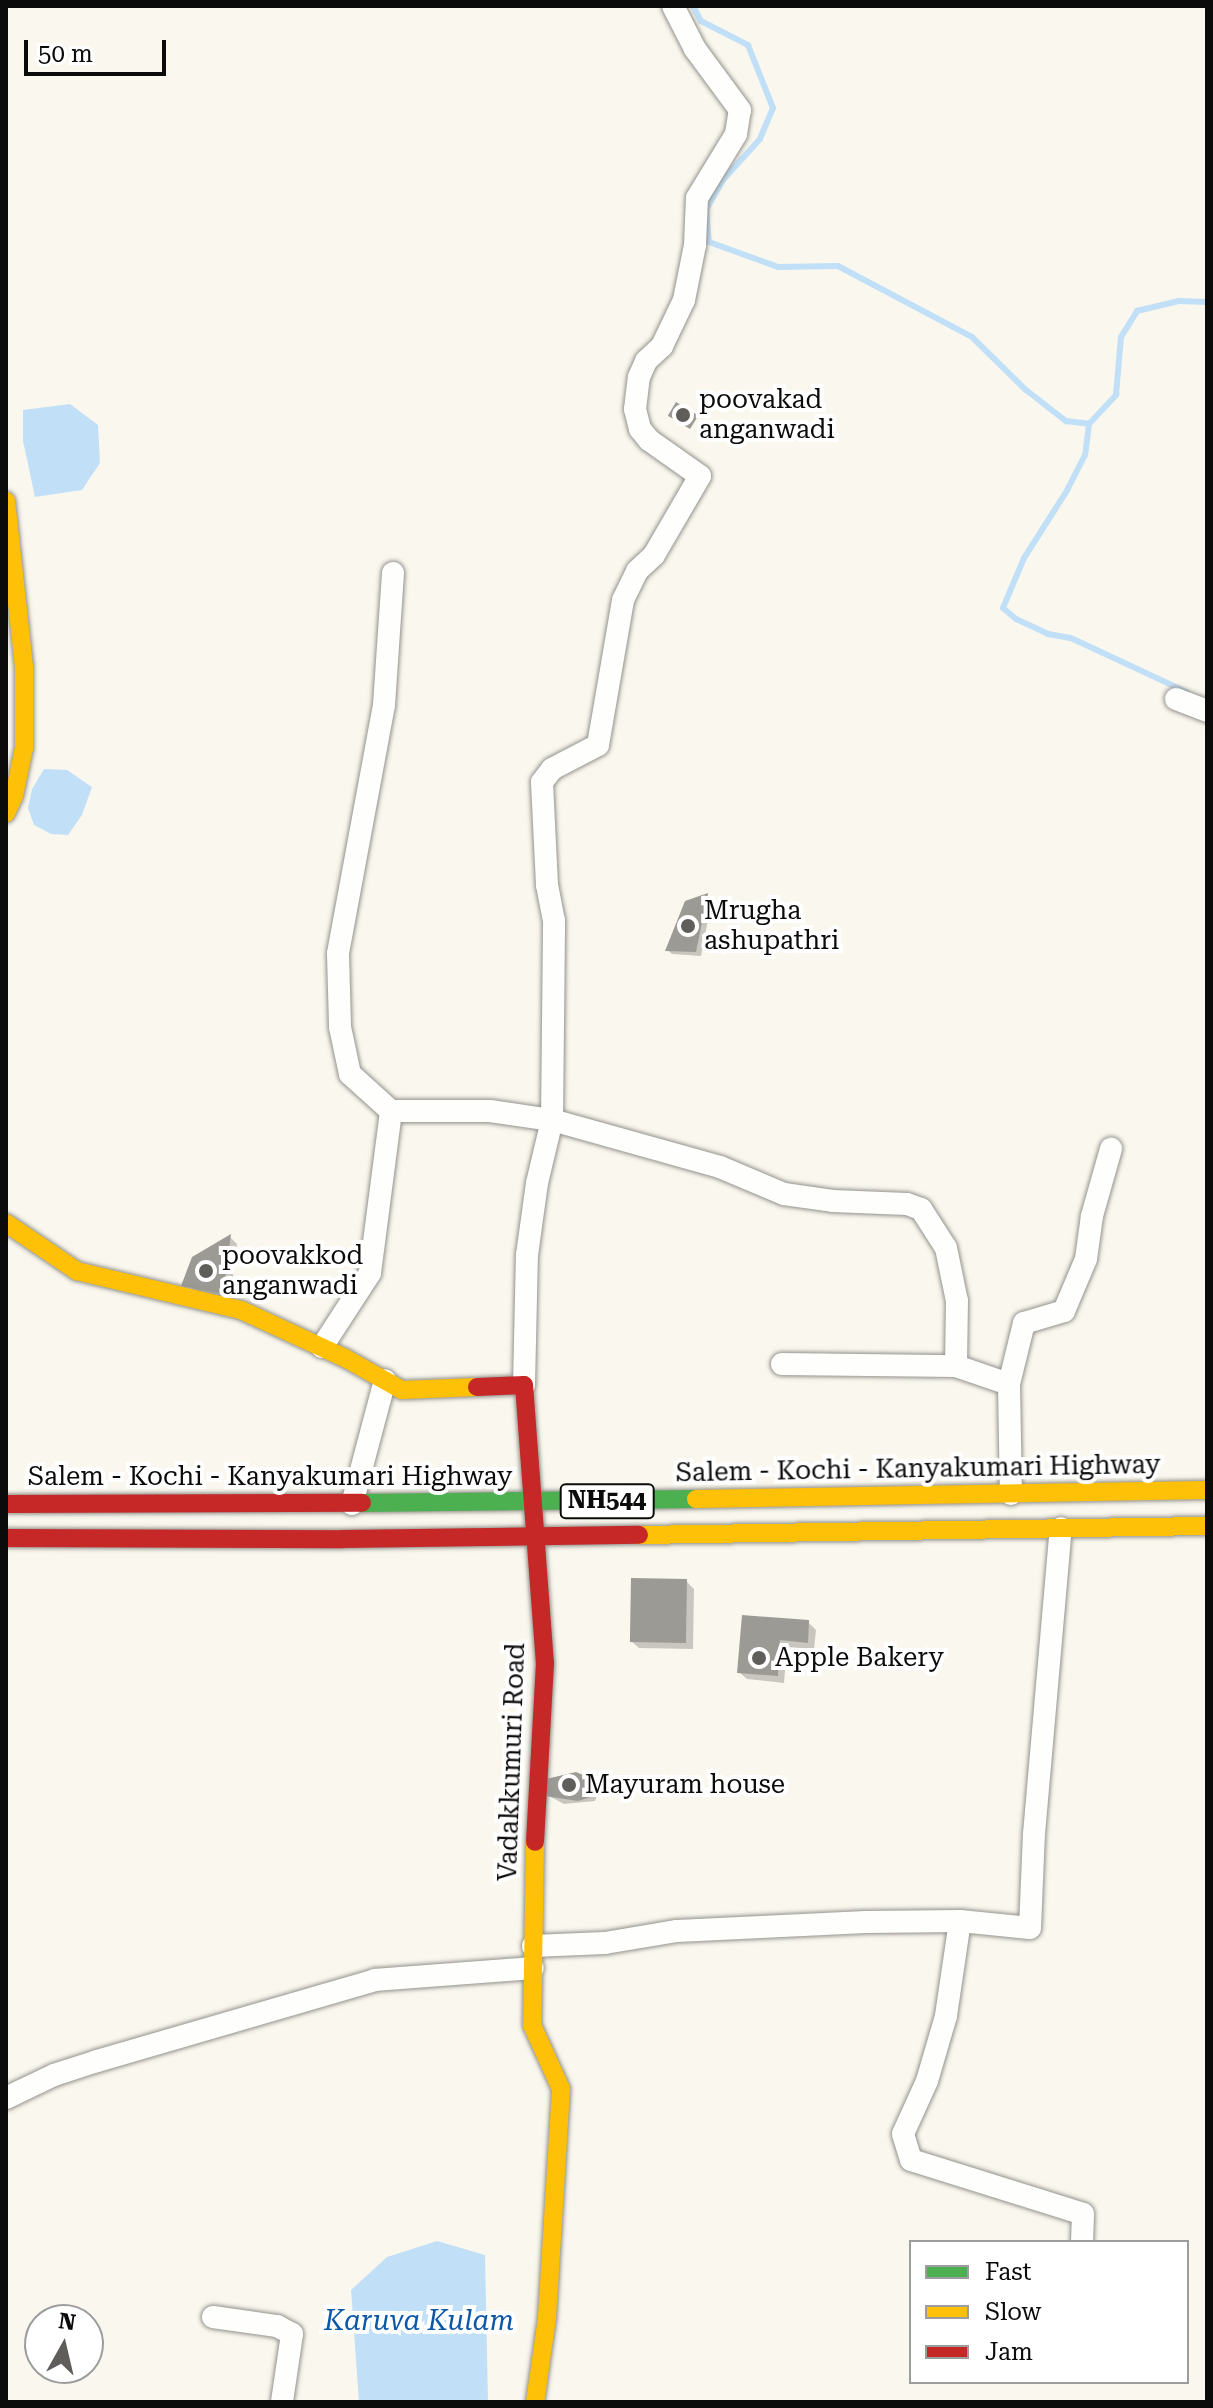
<!DOCTYPE html>
<style>
body{margin:0}
#map{position:relative;width:1213px;height:2408px;overflow:hidden;background:#faf8ee;font-family:"Roboto Serif",serif}
div>[style]{position:absolute}
[style*='--x']{left:calc(var(--x)*1px);top:calc(var(--y)*1px);width:calc(var(--w)*1px);rotate:calc(var(--a)*1deg)}
.water>*{inset:0;background:#c1e0f7}
.shadow>*{inset:0;background:#0003}
.stream>*{height:6px;margin:-3px;padding:0 3px;transform-origin:3px;border-radius:3px;background:#c1e0f7}
.building>*{inset:0;background:#9c9a95;transform-origin:0 0}
.roads{filter:drop-shadow(0 0 2px #93928d) drop-shadow(0 0 2px #93928d)}
.street>*{height:22px;margin:-11px;padding:0 11px;transform-origin:11px;border-radius:11px;background:#fefefc}
.fast>*{height:18px;margin:-9px;padding:0 9px;transform-origin:9px;border-radius:9px;background:#4caf50}
.slow>*{height:18px;margin:-9px;padding:0 9px;transform-origin:9px;border-radius:9px;background:#ffc107}
.jam>*{height:18px;margin:-9px;padding:0 9px;transform-origin:9px;border-radius:9px;background:#c62828}
.dots>*{width:22px;height:22px;translate:-50% -50%;box-sizing:border-box;border:4px solid #fff;border-radius:50%}
span{translate:-50% -50%;white-space:nowrap;text-align:center;line-height:1.15;-webkit-text-stroke:8px #fff;paint-order:stroke}
.shield-label span{padding:2px 6px;background:#fff;border:2px solid;border-radius:6px;-webkit-text-stroke-width:0}
.shield-label{font-size:24px;color:#0b0b0b;font-weight:700}
.poi-label{font-size:26px;color:#0b0b0b}
.left{translate:0 -50%;text-align:left}
.street-label{font-size:26px;color:#0b0b0b}
.water-label{font-size:28px;color:#0c57a6;font-style:italic}
.frame{position:absolute;inset:0;border:8px solid #0b0b0b;pointer-events:none}
.legend{position:absolute;left:909px;top:2240px;width:280px;height:144px;box-sizing:border-box;background:#fff;border:2px solid #9d9d9d;margin:0;padding:10px 14px;list-style:none;font-size:24px;color:#0b0b0b}
.legend li{display:flex;align-items:center;gap:16px;height:40px}
.legend b{width:40px;border:2px solid #9d9d9d}
.north{position:absolute;left:24px;top:2304px;width:80px;height:80px;box-sizing:border-box;background:#fff;border:2px solid #9d9d9d;border-radius:50%;rotate:8deg;font-size:22px;font-weight:700;line-height:32px;text-align:center;color:#0b0b0b}
.north::after{content:'';display:block;margin:auto;width:28px;height:36px;background:#5f5e5a;clip-path:polygon(50% 0,100% 100%,50% 72%,0 100%)}
.scale{position:absolute;left:24px;top:40px;width:142px;height:36px;box-sizing:border-box;border:4px solid #0b0b0b;border-top:0;padding-left:10px;font-size:24px;line-height:28px;white-space:nowrap;color:#0b0b0b;-webkit-text-stroke:6px #fff;paint-order:stroke}
</style>
<div id="map">
<div class="water">
<div style="clip-path:polygon(70px 404px,98px 425px,100px 463px,82px 490px,35px 497px,23px 441px,23px 410px)"></div>
<div style="clip-path:polygon(44px 769px,67px 770px,92px 787px,82px 815px,68px 835px,51px 834px,34px 825px,28px 808px,32px 789px)"></div>
<div style="clip-path:polygon(437px 2241px,485px 2255px,488px 2402px,359px 2402px,351px 2290px,387px 2257px)"></div>
</div>
<div class="shadow">
<div style="clip-path:polygon(707px 895px,712px 899px,701px 956px,672px 954px,668px 950px)"></div>
<div style="clip-path:polygon(230px 1237px,237px 1244px,230px 1300px,190px 1292px)"></div>
<div style="clip-path:polygon(686px 1581px,694px 1589px,693px 1649px,639px 1648px,631px 1641px)"></div>
<div style="clip-path:polygon(744px 1617px,808px 1622px,816px 1630px,814px 1649px,787px 1647px,784px 1683px,747px 1679px,739px 1672px)"></div>
<div style="clip-path:polygon(589px 1780px,597px 1795px,595px 1801px,564px 1804px,547px 1795px)"></div>
</div>
<div class="stream">
<div style="--x:693;--y:6;--w:17;--a:62"></div>
<div style="--x:701;--y:21;--w:53;--a:27.1"></div>
<div style="--x:748;--y:45;--w:68;--a:68.4"></div>
<div style="--x:773;--y:108;--w:34;--a:113"></div>
<div style="--x:760;--y:139;--w:55;--a:132.1"></div>
<div style="--x:723;--y:180;--w:34;--a:120"></div>
<div style="--x:706;--y:209;--w:33;--a:85"></div>
<div style="--x:709;--y:242;--w:73;--a:19.9"></div>
<div style="--x:778;--y:267;--w:60;--a:-1"></div>
<div style="--x:838;--y:266;--w:152;--a:27.9"></div>
<div style="--x:972;--y:337;--w:76;--a:44.5"></div>
<div style="--x:1026;--y:390;--w:51;--a:37.8"></div>
<div style="--x:1066;--y:421;--w:23;--a:7"></div>
<div style="--x:1089;--y:424;--w:40;--a:-47"></div>
<div style="--x:1116;--y:395;--w:58;--a:-85.1"></div>
<div style="--x:1121;--y:337;--w:31;--a:-58"></div>
<div style="--x:1137;--y:311;--w:43;--a:-13.4"></div>
<div style="--x:1179;--y:301;--w:28;--a:2"></div>
<div style="--x:1089;--y:424;--w:31;--a:97"></div>
<div style="--x:1085;--y:455;--w:38;--a:117"></div>
<div style="--x:1068;--y:489;--w:82;--a:122.5"></div>
<div style="--x:1024;--y:558;--w:54;--a:112.8"></div>
<div style="--x:1003;--y:608;--w:17;--a:40"></div>
<div style="--x:1016;--y:619;--w:35;--a:25"></div>
<div style="--x:1048;--y:634;--w:23;--a:10"></div>
<div style="--x:1071;--y:638;--w:128;--a:25"></div>
</div>
<div class="building">
<div style="left:676px;top:402px;width:26px;height:16px;rotate:31deg"></div>
<div style="clip-path:polygon(708px 893px,696px 952px,665px 951px,685px 901px)"></div>
<div style="clip-path:polygon(231px 1234px,223px 1294px,181px 1286px,192px 1257px)"></div>
<div style="left:631px;top:1578px;width:56px;height:64px;rotate:1deg"></div>
<div style="clip-path:polygon(742px 1615px,809px 1620px,808px 1643px,780px 1640px,778px 1676px,737px 1673px)"></div>
<div style="clip-path:polygon(576px 1772px,590px 1778px,594px 1790px,591px 1797px,578px 1801px,545px 1796px,546px 1779px)"></div>
</div>
<div class="roads">
<div class="street">
<div style="--x:393;--y:573;--w:132;--a:93.9"></div>
<div style="--x:384;--y:705;--w:253;--a:100.5"></div>
<div style="--x:338;--y:954;--w:73;--a:88.4"></div>
<div style="--x:340;--y:1027;--w:48;--a:78"></div>
<div style="--x:350;--y:1074;--w:55;--a:42.1"></div>
<div style="--x:391;--y:1111;--w:99;--a:0"></div>
<div style="--x:490;--y:1111;--w:63;--a:8.3"></div>
<div style="--x:552;--y:1120;--w:174;--a:15.6"></div>
<div style="--x:720;--y:1167;--w:69;--a:22.9"></div>
<div style="--x:784;--y:1194;--w:49;--a:8.1"></div>
<div style="--x:833;--y:1201;--w:74;--a:2.3"></div>
<div style="--x:907;--y:1204;--w:15;--a:20"></div>
<div style="--x:921;--y:1209;--w:46;--a:57.3"></div>
<div style="--x:946;--y:1248;--w:54;--a:78.3"></div>
<div style="--x:957;--y:1301;--w:65;--a:90.9"></div>
<div style="--x:1176;--y:699;--w:33;--a:21"></div>
<div style="--x:322;--y:1347;--w:88;--a:-57"></div>
<div style="--x:370;--y:1273;--w:163;--a:-82.6"></div>
<div style="--x:782;--y:1364;--w:174;--a:0.7"></div>
<div style="--x:956;--y:1366;--w:56;--a:18.8"></div>
<div style="--x:1009;--y:1384;--w:110;--a:89"></div>
<div style="--x:1009;--y:1384;--w:63;--a:-76.2"></div>
<div style="--x:1024;--y:1323;--w:42;--a:-16.7"></div>
<div style="--x:1064;--y:1311;--w:56;--a:-67.1"></div>
<div style="--x:1086;--y:1259;--w:43;--a:-82.1"></div>
<div style="--x:1092;--y:1216;--w:70;--a:-74.2"></div>
<div style="--x:524;--y:1385;--w:130;--a:-88.7"></div>
<div style="--x:527;--y:1255;--w:73;--a:-82.1"></div>
<div style="--x:537;--y:1183;--w:65;--a:-76.6"></div>
<div style="--x:552;--y:1120;--w:199;--a:-89.4"></div>
<div style="--x:554;--y:921;--w:37;--a:-101"></div>
<div style="--x:547;--y:885;--w:103;--a:-92.8"></div>
<div style="--x:542;--y:782;--w:16;--a:-52"></div>
<div style="--x:552;--y:769;--w:52;--a:-27.6"></div>
<div style="--x:598;--y:745;--w:147;--a:-80.2"></div>
<div style="--x:623;--y:600;--w:32;--a:-64"></div>
<div style="--x:637;--y:571;--w:23;--a:-43"></div>
<div style="--x:654;--y:555;--w:91;--a:-59.8"></div>
<div style="--x:700;--y:476;--w:62;--a:-144.8"></div>
<div style="--x:649;--y:440;--w:14;--a:-129"></div>
<div style="--x:640;--y:429;--w:21;--a:-104"></div>
<div style="--x:635;--y:409;--w:32;--a:-83"></div>
<div style="--x:639;--y:377;--w:17;--a:-66"></div>
<div style="--x:646;--y:361;--w:22;--a:-43"></div>
<div style="--x:662;--y:346;--w:51;--a:-64.4"></div>
<div style="--x:684;--y:300;--w:56;--a:-78.7"></div>
<div style="--x:695;--y:245;--w:47;--a:-87.6"></div>
<div style="--x:697;--y:198;--w:75;--a:-58.6"></div>
<div style="--x:736;--y:134;--w:24;--a:-81"></div>
<div style="--x:740;--y:110;--w:76;--a:-126.4"></div>
<div style="--x:695;--y:49;--w:48;--a:-117.1"></div>
<div style="--x:352;--y:1504;--w:128;--a:-75.1"></div>
<div style="--x:960;--y:1921;--w:96;--a:98.4"></div>
<div style="--x:946;--y:2016;--w:68;--a:106.3"></div>
<div style="--x:927;--y:2081;--w:58;--a:114.4"></div>
<div style="--x:903;--y:2134;--w:27;--a:73"></div>
<div style="--x:911;--y:2160;--w:180;--a:17.4"></div>
<div style="--x:1083;--y:2214;--w:28;--a:92"></div>
<div style="--x:533;--y:1946;--w:72;--a:-2.4"></div>
<div style="--x:605;--y:1943;--w:73;--a:-9.5"></div>
<div style="--x:677;--y:1931;--w:189;--a:-2.7"></div>
<div style="--x:866;--y:1922;--w:94;--a:-0.6"></div>
<div style="--x:960;--y:1921;--w:70;--a:5.7"></div>
<div style="--x:1030;--y:1928;--w:94;--a:-87.6"></div>
<div style="--x:1034;--y:1834;--w:307;--a:-85"></div>
<div style="--x:6;--y:2098;--w:53;--a:-25.6"></div>
<div style="--x:54;--y:2075;--w:45;--a:-18"></div>
<div style="--x:97;--y:2061;--w:290;--a:-16.2"></div>
<div style="--x:375;--y:1980;--w:158;--a:-4.3"></div>
<div style="--x:213;--y:2317;--w:65;--a:8"></div>
<div style="--x:277;--y:2326;--w:17;--a:28"></div>
<div style="--x:292;--y:2334;--w:69;--a:98.4"></div>
</div>
<div class="fast">
<div style="--x:362;--y:1503;--w:334;--a:-0.7"></div>
</div>
<div class="slow">
<div style="--x:6;--y:501;--w:166;--a:83.8"></div>
<div style="--x:24;--y:666;--w:82;--a:90"></div>
<div style="--x:24;--y:748;--w:49;--a:101.8"></div>
<div style="--x:14;--y:796;--w:19;--a:115"></div>
<div style="--x:6;--y:1223;--w:86;--a:34.1"></div>
<div style="--x:77;--y:1271;--w:169;--a:13.4"></div>
<div style="--x:241;--y:1310;--w:115;--a:24.8"></div>
<div style="--x:345;--y:1358;--w:65;--a:29.3"></div>
<div style="--x:402;--y:1390;--w:75;--a:-2.3"></div>
<div style="--x:696;--y:1499;--w:511;--a:-1.01"></div>
<div style="--x:639;--y:1535;--w:568;--a:-0.91"></div>
<div style="--x:535;--y:1842;--w:183;--a:90.9"></div>
<div style="--x:532;--y:2025;--w:70;--a:65.6"></div>
<div style="--x:561;--y:2089;--w:229;--a:93.5"></div>
<div style="--x:547;--y:2318;--w:85;--a:98.1"></div>
</div>
<div class="jam">
<div style="--x:477;--y:1387;--w:47;--a:-2.4"></div>
<div style="--x:524;--y:1385;--w:279;--a:85.7"></div>
<div style="--x:545;--y:1663;--w:179;--a:93.2"></div>
<div style="--x:6;--y:1504;--w:356;--a:-0.2"></div>
<div style="--x:6;--y:1538;--w:337;--a:0.2"></div>
<div style="--x:343;--y:1539;--w:296;--a:-0.8"></div>
</div>
</div>
<div class="dots">
<div style="left:683px;top:415px;background:#5f5e5a"></div>
<div style="left:688px;top:926px;background:#5f5e5a"></div>
<div style="left:206px;top:1271px;background:#5f5e5a"></div>
<div style="left:759px;top:1658px;background:#5f5e5a"></div>
<div style="left:569px;top:1785px;background:#5f5e5a"></div>
</div>
<div class="shield-label">
<span style="left:607px;top:1501px">NH544</span>
</div>
<div class="poi-label">
<span class="left" style="left:699px;top:415px">poovakad<br>anganwadi</span>
<span class="left" style="left:704px;top:926px">Mrugha<br>ashupathri</span>
<span class="left" style="left:222px;top:1271px">poovakkod<br>anganwadi</span>
<span class="left" style="left:775px;top:1658px">Apple Bakery</span>
<span class="left" style="left:585px;top:1785px">Mayuram house</span>
</div>
<div class="street-label">
<span style="left:918px;top:1469px;rotate:-1deg">Salem - Kochi - Kanyakumari Highway</span>
<span style="left:270px;top:1477px">Salem - Kochi - Kanyakumari Highway</span>
<span style="left:512px;top:1762px;rotate:-88deg">Vadakkumuri Road</span>
</div>
<div class="water-label">
<span style="left:419px;top:2321px">Karuva Kulam</span>
</div>
<div class="frame"></div>
<ul class="legend">
<li><b style="height:10px;background:#4caf50"></b>Fast</li>
<li><b style="height:10px;background:#ffc107"></b>Slow</li>
<li><b style="height:10px;background:#c62828"></b>Jam</li>
</ul>
<div class="north">N</div>
<div class="scale">50 m</div>
</div>
